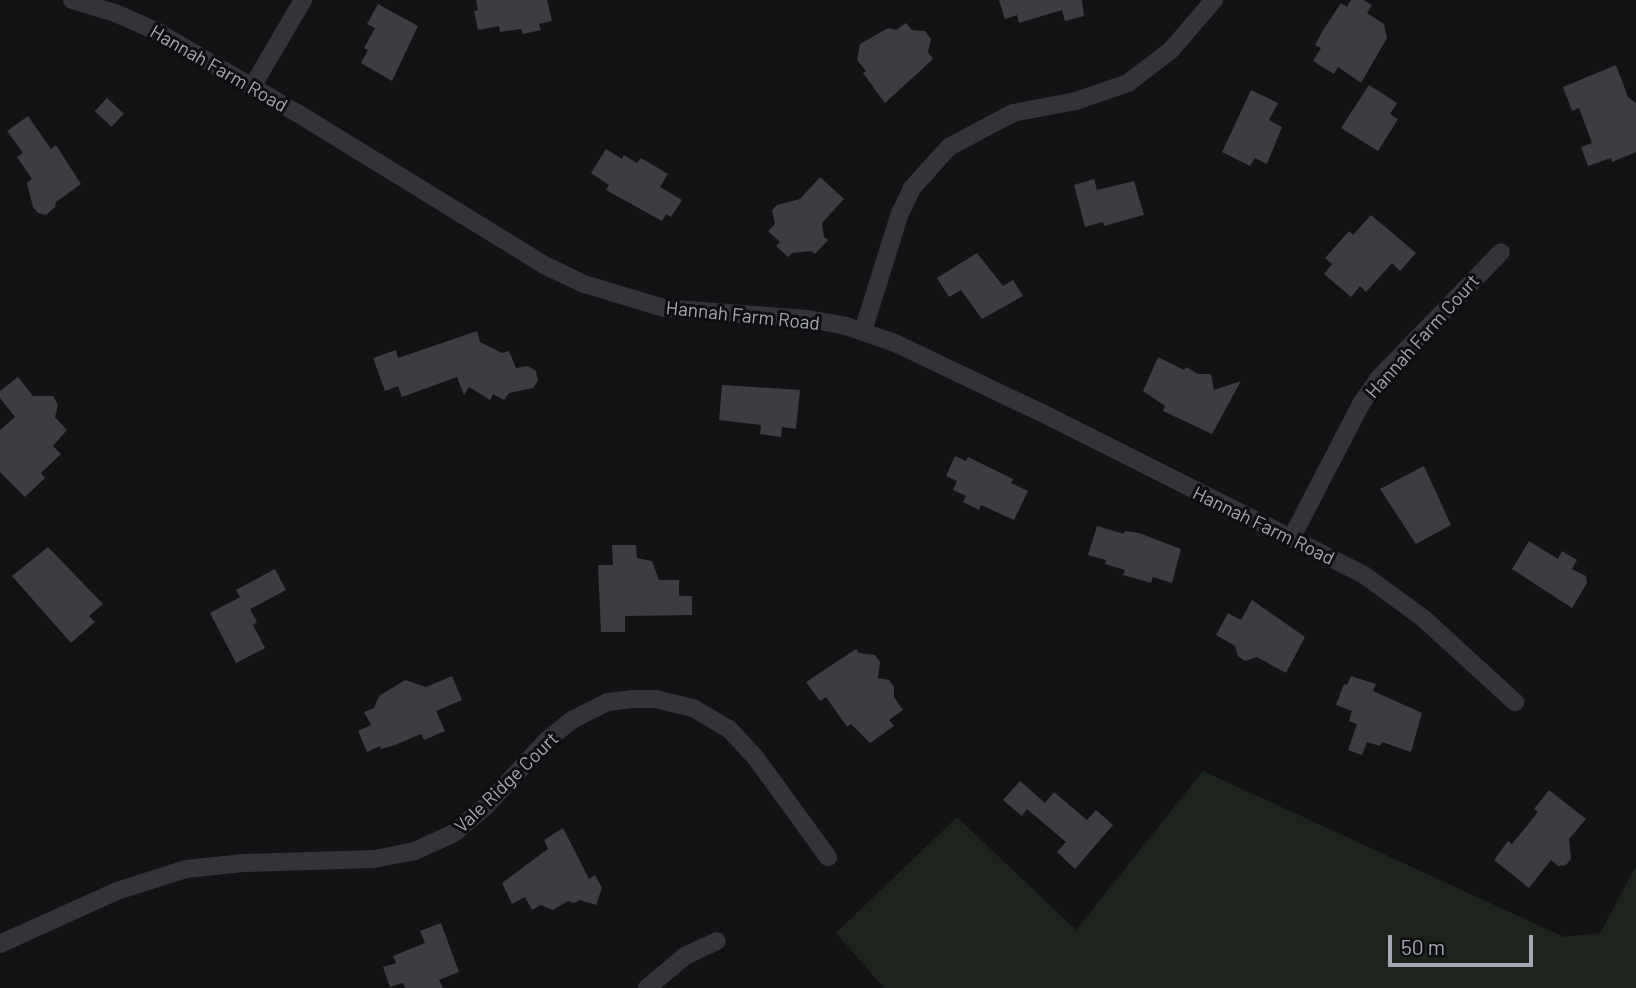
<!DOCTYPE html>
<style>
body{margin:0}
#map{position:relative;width:1636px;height:988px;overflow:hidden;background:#131214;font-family:Barlow,sans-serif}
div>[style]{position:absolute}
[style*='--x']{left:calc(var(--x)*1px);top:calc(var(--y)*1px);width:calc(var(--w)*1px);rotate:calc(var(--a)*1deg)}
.green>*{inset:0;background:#1d241e}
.building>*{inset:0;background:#3d3d41;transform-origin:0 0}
.minor>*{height:18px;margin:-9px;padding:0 9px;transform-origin:9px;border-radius:9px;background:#333439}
span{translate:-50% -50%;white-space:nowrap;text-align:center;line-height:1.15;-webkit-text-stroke:6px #0e0d0f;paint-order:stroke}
.street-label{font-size:19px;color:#a4a8b4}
.scale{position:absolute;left:1388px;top:935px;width:145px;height:32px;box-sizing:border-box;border:4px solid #a4a8b4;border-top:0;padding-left:9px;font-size:21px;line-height:24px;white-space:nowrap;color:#a4a8b4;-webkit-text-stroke:5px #0e0d0f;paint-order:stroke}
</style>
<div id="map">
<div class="green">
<div style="clip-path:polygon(1203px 771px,1564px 937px,1600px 933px,1636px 866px,1636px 988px,884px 988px,836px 933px,957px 817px,1076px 930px)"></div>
</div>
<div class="building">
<div style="clip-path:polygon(476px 0,547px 0,552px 21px,539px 24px,541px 30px,523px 34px,521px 29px,500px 32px,499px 26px,478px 30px,474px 11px,478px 10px)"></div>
<div style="clip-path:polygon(999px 0,1082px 0,1084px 16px,1065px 21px,1062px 10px,1019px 23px,1017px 15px,1005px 19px)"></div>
<div style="clip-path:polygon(1351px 0,1363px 0,1372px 5px,1367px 13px,1384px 24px,1387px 38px,1361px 83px,1338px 67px,1334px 74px,1313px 61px,1321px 48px,1315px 45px,1323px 30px,1341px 3px,1347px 7px)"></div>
<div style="clip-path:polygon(378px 4px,418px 26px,392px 81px,361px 63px,368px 50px,364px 48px,375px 28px,367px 24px)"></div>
<div style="clip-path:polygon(906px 23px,912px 30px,925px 31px,931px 39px,928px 52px,933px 59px,885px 103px,863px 73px,866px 71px,857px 60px,860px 44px,888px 28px,896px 30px)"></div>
<div style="clip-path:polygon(1616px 65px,1628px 97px,1636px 103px,1636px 152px,1612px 162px,1611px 158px,1588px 166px,1581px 147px,1592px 143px,1579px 108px,1572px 111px,1563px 87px)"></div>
<div style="clip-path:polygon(1369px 85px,1397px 103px,1390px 114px,1398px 119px,1378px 151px,1341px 128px)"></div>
<div style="clip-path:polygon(1251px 90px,1278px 103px,1269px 120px,1282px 127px,1267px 164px,1255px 158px,1250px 166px,1222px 152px)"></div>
<div style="left:107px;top:98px;width:23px;height:18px;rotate:43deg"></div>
<div style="clip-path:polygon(28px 116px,51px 149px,56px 145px,81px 184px,56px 202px,55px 207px,46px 215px,38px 213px,33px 207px,27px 183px,32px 179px,17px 157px,23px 153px,7px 131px)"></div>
<div style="clip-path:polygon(606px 149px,622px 159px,624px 155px,637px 163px,641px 158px,668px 174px,660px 187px,682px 200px,671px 217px,666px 214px,662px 221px,606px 190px,609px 185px,591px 173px)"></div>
<div style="clip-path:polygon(820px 177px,844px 199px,822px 223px,824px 237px,828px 240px,815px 254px,811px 251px,792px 253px,788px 257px,776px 246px,780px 242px,768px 231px,775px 224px,772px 210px,777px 205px,800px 199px)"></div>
<div style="clip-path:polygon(1094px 179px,1097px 190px,1134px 181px,1144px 215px,1104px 226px,1103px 222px,1085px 227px,1074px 185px)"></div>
<div style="clip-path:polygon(1371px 215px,1416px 253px,1400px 271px,1392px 263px,1366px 292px,1360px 286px,1351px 297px,1324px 274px,1332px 264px,1325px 258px,1349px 231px,1353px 235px)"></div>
<div style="clip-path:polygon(977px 253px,1003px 286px,1013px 280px,1023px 296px,982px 319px,961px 290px,949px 297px,937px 278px)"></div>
<div style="clip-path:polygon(477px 331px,480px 342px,502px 353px,509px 351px,516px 368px,528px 366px,536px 371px,538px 381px,533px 388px,509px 393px,504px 400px,493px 394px,490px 400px,469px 387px,464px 395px,457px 377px,402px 397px,398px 386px,385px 391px,373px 358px,396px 350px,398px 358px)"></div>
<div style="clip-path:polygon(1158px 357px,1184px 370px,1186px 367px,1198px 374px,1211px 374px,1214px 390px,1241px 381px,1212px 434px,1163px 411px,1165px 406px,1143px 391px)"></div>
<div style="clip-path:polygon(18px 377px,33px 396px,53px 396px,58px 405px,55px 417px,67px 430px,53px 446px,61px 454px,41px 473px,45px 478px,25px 497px,0 472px,0 430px,15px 417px,0 398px,0 391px)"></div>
<div style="clip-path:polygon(722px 385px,800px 390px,796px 429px,782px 427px,781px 437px,760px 434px,761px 425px,719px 420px)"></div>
<div style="clip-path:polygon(955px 456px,966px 461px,968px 457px,1013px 479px,1011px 483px,1028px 491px,1014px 520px,981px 505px,979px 510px,963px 502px,966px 496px,953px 490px,957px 481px,946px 476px)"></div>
<div style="clip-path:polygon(1424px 466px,1451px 525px,1416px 544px,1380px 489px)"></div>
<div style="clip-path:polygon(1097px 526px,1124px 534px,1125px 531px,1139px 533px,1181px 549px,1172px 583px,1153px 577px,1151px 583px,1123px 575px,1125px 570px,1105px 564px,1106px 560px,1088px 555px)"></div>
<div style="clip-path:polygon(1529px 541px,1558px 559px,1562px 551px,1577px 560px,1572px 569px,1586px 576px,1587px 583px,1572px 608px,1512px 569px)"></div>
<div style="clip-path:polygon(612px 545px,636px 545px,637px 558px,652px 561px,659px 580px,679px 580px,679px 596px,692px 596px,692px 615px,625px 616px,625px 632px,601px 632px,598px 565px,613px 565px)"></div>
<div style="clip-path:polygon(48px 547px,103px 604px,89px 616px,95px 622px,71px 643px,12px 576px)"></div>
<div style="clip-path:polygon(275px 569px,286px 590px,250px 609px,257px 622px,253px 625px,265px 648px,236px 663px,210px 613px,240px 597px,236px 590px)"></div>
<div style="clip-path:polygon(1252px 600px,1305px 637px,1286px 673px,1257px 657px,1245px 661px,1238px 656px,1235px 646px,1216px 635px,1228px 613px,1241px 620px)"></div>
<div style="clip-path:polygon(856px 649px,859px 653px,875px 655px,880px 662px,878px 678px,889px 680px,894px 687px,894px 697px,903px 710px,889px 720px,894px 726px,870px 743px,851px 724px,847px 727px,826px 697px,820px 701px,806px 682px)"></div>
<div style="clip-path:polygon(452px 676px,462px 700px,436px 711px,445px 731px,424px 740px,421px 734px,395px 745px,381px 749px,380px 746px,367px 752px,358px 731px,371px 725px,364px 712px,374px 708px,379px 696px,405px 680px,426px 687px)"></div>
<div style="clip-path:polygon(1351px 676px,1376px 684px,1373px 691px,1422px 713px,1411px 752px,1382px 742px,1380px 746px,1367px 742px,1362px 755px,1348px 750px,1357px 724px,1349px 721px,1352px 711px,1336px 705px,1344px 684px,1347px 685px)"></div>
<div style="clip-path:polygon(1020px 781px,1045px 803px,1054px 792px,1087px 820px,1096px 810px,1113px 825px,1075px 869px,1057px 852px,1066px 842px,1027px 809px,1022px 816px,1003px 800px)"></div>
<div style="clip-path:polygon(1549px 790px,1586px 819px,1569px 839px,1571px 859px,1566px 865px,1558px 866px,1551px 860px,1529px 888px,1494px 860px,1508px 841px,1512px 844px,1538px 812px,1534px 809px)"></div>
<div style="clip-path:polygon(563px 828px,589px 879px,595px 875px,602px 888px,596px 905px,580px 900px,574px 903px,568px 901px,553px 910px,541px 905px,532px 910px,525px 897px,512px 904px,502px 883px,548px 849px,544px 840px)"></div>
<div style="clip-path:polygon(441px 923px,459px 972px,439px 980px,443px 988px,405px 988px,403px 983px,390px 987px,383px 967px,396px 963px,393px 956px,425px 943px,420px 931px)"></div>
</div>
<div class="minor">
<div style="--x:72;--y:0;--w:45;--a:16.8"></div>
<div style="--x:115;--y:13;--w:45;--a:23.7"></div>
<div style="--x:156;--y:31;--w:175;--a:30.2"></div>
<div style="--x:307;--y:119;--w:278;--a:31.6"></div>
<div style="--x:544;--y:265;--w:44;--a:25.4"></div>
<div style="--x:584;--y:284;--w:84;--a:16.7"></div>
<div style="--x:664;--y:308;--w:144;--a:4.4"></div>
<div style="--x:808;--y:319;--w:39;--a:10"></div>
<div style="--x:846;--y:326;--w:52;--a:19.1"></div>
<div style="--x:895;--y:343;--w:170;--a:25.5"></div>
<div style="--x:1048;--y:416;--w:354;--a:26.7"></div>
<div style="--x:1364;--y:575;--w:73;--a:36.1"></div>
<div style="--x:1423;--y:618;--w:125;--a:42.4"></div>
<div style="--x:252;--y:87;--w:101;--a:-59.6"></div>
<div style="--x:863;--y:331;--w:124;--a:-72.6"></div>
<div style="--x:900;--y:213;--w:28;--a:-64"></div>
<div style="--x:912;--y:188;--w:55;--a:-47.9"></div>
<div style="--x:949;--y:147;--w:72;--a:-28"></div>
<div style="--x:1013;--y:113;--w:64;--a:-10.8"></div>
<div style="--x:1076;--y:101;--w:55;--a:-19.1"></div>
<div style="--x:1128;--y:83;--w:54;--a:-37.5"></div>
<div style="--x:1171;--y:50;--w:66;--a:-49.3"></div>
<div style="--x:1292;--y:537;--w:150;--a:-62.6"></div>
<div style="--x:1361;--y:404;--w:32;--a:-55"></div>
<div style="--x:1379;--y:378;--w:175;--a:-45.9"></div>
<div style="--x:0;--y:944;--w:128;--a:-24.4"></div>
<div style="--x:117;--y:891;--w:72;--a:-17.7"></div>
<div style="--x:186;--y:869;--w:58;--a:-5.9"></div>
<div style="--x:244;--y:863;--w:130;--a:-1.8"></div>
<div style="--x:374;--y:859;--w:42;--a:-11"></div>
<div style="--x:415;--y:851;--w:43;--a:-24.8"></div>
<div style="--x:454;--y:833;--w:40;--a:-40"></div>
<div style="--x:485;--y:807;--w:93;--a:-47.2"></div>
<div style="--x:548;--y:739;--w:33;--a:-38"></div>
<div style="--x:574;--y:719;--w:38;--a:-27"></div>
<div style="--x:608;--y:702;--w:24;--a:-7"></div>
<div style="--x:632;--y:699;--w:24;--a:0"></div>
<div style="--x:656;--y:699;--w:38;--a:14"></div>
<div style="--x:693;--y:708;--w:42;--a:30.3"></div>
<div style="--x:729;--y:729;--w:38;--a:47"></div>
<div style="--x:755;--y:757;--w:124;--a:53.9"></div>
<div style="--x:647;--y:988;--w:50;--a:-40.1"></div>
<div style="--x:685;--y:956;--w:35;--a:-25"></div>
</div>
<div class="street-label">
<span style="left:219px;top:68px;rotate:30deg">Hannah Farm Road</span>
<span style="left:743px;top:315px;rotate:6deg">Hannah Farm Road</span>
<span style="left:1422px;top:336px;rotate:-48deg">Hannah Farm Court</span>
<span style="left:1264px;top:525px;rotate:26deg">Hannah Farm Road</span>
<span style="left:506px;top:782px;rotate:-44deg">Vale Ridge Court</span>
</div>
<div class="scale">50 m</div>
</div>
